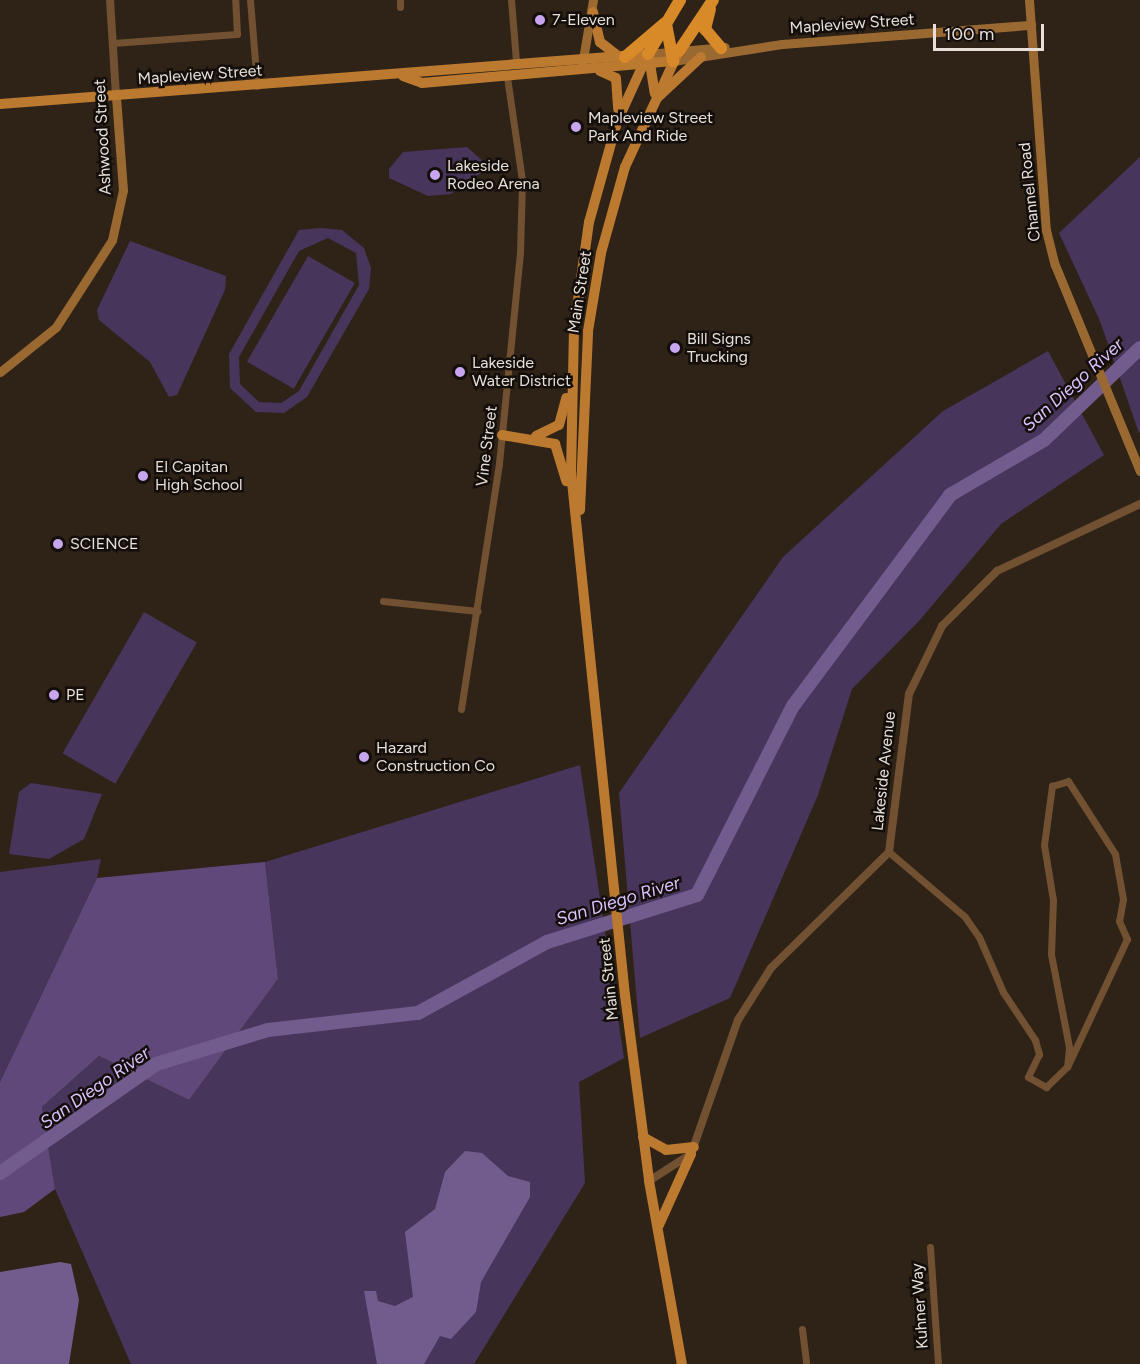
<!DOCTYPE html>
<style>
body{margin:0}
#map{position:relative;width:1140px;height:1364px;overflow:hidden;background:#2f2318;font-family:Figtree,sans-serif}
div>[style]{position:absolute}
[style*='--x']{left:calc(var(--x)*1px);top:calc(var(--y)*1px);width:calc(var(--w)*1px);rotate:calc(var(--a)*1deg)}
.green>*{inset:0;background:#47355c;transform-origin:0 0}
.forest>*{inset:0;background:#60497a}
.water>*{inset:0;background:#725c8d}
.river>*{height:14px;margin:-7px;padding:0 7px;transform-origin:7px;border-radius:7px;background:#725c8d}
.minor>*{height:7px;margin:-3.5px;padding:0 3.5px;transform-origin:3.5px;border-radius:3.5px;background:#715131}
.tertiary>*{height:8px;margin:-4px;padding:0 4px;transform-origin:4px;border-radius:4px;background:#715131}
.secondary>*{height:9px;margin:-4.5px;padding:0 4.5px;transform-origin:4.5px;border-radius:4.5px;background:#9a6931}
.primary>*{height:10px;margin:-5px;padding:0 5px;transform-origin:5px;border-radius:5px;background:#bb7a2f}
.motorway>*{height:12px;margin:-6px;padding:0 6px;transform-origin:6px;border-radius:6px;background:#d88a29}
.dots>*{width:16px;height:16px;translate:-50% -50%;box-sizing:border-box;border:3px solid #130e09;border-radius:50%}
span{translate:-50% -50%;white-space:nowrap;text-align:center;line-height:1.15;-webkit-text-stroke:5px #130e09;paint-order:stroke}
.poi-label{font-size:16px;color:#e7dfd8}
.left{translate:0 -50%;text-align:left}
.street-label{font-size:16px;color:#e7dfd8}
.water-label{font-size:18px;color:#dbc1fe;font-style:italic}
.scale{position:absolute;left:933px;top:24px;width:111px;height:27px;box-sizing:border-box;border:3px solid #e7dfd8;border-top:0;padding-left:8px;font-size:18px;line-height:21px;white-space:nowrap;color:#e7dfd8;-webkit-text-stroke:4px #130e09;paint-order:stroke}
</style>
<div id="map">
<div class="green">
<div style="clip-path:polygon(467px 147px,484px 162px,484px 171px,451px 194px,428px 196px,389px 178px,389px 169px,403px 152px)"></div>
<div style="clip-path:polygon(1140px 157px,1140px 432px,1139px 433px,1100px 321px,1059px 233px)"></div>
<div style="clip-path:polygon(evenodd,321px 228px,342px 230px,364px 248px,371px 268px,369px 289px,307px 397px,284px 413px,256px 412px,230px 388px,229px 354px,299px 230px,321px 228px,328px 238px,356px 253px,359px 285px,299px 391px,281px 403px,259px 402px,240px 384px,239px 357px,299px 251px,328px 238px)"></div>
<div style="clip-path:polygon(130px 241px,226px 276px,225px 290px,177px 395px,169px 397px,150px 362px,99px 320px,97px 310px)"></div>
<div style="left:308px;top:256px;width:54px;height:122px;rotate:30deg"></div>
<div style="clip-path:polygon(1048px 351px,1104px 455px,1001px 524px,919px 621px,852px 689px,818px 795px,730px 998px,640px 1038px,619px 793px,783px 557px,943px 411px)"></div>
<div style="left:144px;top:612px;width:61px;height:163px;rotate:30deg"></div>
<div style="clip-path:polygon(580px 765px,624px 1058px,579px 1082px,585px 1183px,474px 1364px,131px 1364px,55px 1189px,42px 1107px,99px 1056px,189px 1100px,278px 979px,265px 862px)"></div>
<div style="clip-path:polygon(31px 783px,102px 794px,84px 839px,49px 859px,9px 854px,19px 792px)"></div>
<div style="clip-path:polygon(101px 859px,97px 878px,0 1082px,0 872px)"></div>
</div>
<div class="forest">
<div style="clip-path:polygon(265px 862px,278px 979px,189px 1100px,99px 1056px,42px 1107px,55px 1189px,24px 1212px,0 1217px,0 1082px,97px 878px)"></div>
</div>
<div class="water">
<div style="clip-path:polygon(465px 1151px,482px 1153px,508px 1176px,530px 1182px,530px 1197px,481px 1282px,476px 1312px,451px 1339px,440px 1336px,424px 1364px,377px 1364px,364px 1291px,376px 1291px,378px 1301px,395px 1306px,413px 1297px,405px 1232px,435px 1209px,445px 1172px)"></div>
<div style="clip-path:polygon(60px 1262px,71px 1264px,79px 1300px,69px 1364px,0 1364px,0 1272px)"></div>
</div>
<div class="river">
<div style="--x:0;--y:1173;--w:190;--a:-34.9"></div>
<div style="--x:156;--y:1064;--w:117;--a:-16.9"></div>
<div style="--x:268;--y:1030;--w:151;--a:-6.5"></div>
<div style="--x:418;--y:1013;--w:147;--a:-28.8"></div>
<div style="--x:547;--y:942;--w:157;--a:-17.4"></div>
<div style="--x:697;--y:895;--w:212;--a:-63.1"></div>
<div style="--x:793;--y:706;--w:263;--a:-53.3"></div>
<div style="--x:950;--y:495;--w:109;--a:-30.3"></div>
<div style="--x:1044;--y:440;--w:133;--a:-43.8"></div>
</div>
<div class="minor">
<div style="--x:250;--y:0;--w:86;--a:85.3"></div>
<div style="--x:400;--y:0;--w:7;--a:90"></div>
<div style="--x:511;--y:0;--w:61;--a:85.3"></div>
<div style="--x:113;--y:43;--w:124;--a:-4.2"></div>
<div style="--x:237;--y:34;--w:34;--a:-93"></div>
<div style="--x:383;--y:601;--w:95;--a:6.1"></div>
<div style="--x:461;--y:709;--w:249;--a:-81.2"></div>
<div style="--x:499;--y:463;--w:211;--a:-84.3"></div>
<div style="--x:520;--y:253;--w:73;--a:-88.4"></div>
<div style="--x:522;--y:180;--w:104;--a:-98.3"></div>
<div style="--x:889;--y:852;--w:100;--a:40.5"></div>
<div style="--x:965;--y:917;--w:24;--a:55"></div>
<div style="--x:979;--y:937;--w:60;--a:66.4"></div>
<div style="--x:1003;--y:992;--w:58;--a:56.3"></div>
<div style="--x:1035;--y:1040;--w:15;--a:74"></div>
<div style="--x:1039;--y:1054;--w:25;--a:116"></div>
<div style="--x:1028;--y:1077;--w:21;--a:29"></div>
<div style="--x:1046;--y:1087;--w:29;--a:-44"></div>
<div style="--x:1067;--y:1067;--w:20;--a:-84"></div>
<div style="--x:1069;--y:1047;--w:95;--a:-101"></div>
<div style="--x:1051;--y:954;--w:54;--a:-87.9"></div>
<div style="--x:1053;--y:900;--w:56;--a:-99.3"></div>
<div style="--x:1044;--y:845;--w:60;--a:-82.3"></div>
<div style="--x:1052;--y:786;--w:17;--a:-17"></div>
<div style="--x:1068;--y:781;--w:87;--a:57.2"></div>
<div style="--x:1115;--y:854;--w:46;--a:79.9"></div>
<div style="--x:1123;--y:899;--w:22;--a:100"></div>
<div style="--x:1119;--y:921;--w:20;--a:66"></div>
<div style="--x:1127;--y:939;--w:141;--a:115.1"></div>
<div style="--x:930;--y:1247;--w:117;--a:86.1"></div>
<div style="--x:802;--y:1329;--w:35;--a:83"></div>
</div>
<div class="tertiary">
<div style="--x:110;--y:0;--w:96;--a:86.4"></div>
<div style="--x:649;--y:1181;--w:50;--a:-32.7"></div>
<div style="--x:691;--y:1154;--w:142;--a:-70.7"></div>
<div style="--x:738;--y:1020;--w:62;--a:-57.6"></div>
<div style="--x:771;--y:968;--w:165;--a:-44.5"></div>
<div style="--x:889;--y:852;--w:159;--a:-82.8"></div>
<div style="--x:909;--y:694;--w:76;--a:-64.1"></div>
<div style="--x:942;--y:626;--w:78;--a:-45"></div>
<div style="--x:997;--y:571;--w:158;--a:-25.1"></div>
</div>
<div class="secondary">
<div style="--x:1029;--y:0;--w:231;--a:85.8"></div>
<div style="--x:1046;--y:230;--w:36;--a:76"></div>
<div style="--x:1055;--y:265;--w:223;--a:67.6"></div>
<div style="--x:648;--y:54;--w:77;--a:-5.2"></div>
<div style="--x:673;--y:61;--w:110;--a:-8.9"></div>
<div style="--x:782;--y:44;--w:250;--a:-4.4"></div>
<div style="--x:582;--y:65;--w:66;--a:-80.4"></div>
<div style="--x:0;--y:372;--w:72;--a:-38.8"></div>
<div style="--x:56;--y:327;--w:103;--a:-57.2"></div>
<div style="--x:112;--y:240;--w:51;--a:-77.6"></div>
<div style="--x:123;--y:190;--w:94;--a:-94.3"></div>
</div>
<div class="primary">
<div style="--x:593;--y:12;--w:31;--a:77"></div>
<div style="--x:600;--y:42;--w:24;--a:38"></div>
<div style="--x:648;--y:54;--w:75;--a:114.5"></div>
<div style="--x:617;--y:122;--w:104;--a:105.6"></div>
<div style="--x:589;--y:222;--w:108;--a:98"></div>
<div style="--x:574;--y:329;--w:143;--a:91.2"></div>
<div style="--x:571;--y:472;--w:526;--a:84.11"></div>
<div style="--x:625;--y:995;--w:188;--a:82.6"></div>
<div style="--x:649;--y:1181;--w:186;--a:79.8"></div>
<div style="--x:649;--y:57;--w:37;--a:81"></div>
<div style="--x:600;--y:71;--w:17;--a:24"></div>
<div style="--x:616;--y:78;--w:31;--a:86"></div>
<div style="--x:403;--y:76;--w:20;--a:20"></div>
<div style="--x:422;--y:83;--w:252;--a:-5"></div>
<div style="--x:657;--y:98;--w:60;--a:-43"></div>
<div style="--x:0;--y:104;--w:650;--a:-4.41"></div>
<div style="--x:502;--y:435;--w:54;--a:9.6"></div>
<div style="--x:555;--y:444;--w:39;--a:73"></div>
<div style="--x:536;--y:436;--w:25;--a:-26"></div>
<div style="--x:559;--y:425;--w:28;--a:-75"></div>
<div style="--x:580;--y:510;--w:179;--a:-87.4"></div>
<div style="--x:588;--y:331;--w:79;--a:-80.5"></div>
<div style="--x:601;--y:253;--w:89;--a:-74.4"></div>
<div style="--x:625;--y:167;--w:123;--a:-65.1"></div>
<div style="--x:643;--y:1137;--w:26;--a:29"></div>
<div style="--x:666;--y:1150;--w:28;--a:-6"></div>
<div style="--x:659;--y:1225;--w:78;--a:-65.7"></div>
</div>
<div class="motorway">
<div style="--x:710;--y:9;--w:21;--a:104"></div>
<div style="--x:705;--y:29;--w:25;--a:50"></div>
<div style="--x:666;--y:24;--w:38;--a:79"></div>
<div style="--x:679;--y:51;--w:61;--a:-56.3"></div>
<div style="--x:648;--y:54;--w:63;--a:-59.3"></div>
<div style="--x:625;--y:57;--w:52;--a:-40.4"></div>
</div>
<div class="dots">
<div style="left:540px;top:20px;background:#c7a6ef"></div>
<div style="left:576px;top:127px;background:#c7a6ef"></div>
<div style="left:435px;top:175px;background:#c7a6ef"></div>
<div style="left:675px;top:348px;background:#c7a6ef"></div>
<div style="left:460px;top:372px;background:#c7a6ef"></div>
<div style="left:143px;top:476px;background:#c7a6ef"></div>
<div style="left:58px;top:544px;background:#c7a6ef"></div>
<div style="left:54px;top:695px;background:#c7a6ef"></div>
<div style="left:364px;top:757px;background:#c7a6ef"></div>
</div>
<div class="poi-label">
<span class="left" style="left:552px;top:20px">7-Eleven</span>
<span class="left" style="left:588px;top:127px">Mapleview Street<br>Park And Ride</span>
<span class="left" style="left:447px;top:175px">Lakeside<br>Rodeo Arena</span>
<span class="left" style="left:687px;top:348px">Bill Signs<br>Trucking</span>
<span class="left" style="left:472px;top:372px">Lakeside<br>Water District</span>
<span class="left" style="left:155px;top:476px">El Capitan<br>High School</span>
<span class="left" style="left:70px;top:544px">SCIENCE</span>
<span class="left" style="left:66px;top:695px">PE</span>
<span class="left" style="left:376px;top:757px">Hazard<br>Construction Co</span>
</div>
<div class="street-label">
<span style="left:852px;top:24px;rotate:-4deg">Mapleview Street</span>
<span style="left:200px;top:75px;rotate:-4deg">Mapleview Street</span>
<span style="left:103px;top:137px;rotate:-93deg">Ashwood Street</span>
<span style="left:1030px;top:192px;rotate:-96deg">Channel Road</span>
<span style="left:580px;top:292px;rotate:-81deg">Main Street</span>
<span style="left:487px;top:446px;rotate:-83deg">Vine Street</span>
<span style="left:884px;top:771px;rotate:-84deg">Lakeside Avenue</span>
<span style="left:609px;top:979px;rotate:-96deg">Main Street</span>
<span style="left:920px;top:1306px;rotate:-94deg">Kuhner Way</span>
</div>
<div class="water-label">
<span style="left:1073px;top:385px;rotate:-42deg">San Diego River</span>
<span style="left:618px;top:901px;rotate:-17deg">San Diego River</span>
<span style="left:95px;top:1088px;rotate:-35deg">San Diego River</span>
</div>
<div class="scale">100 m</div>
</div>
